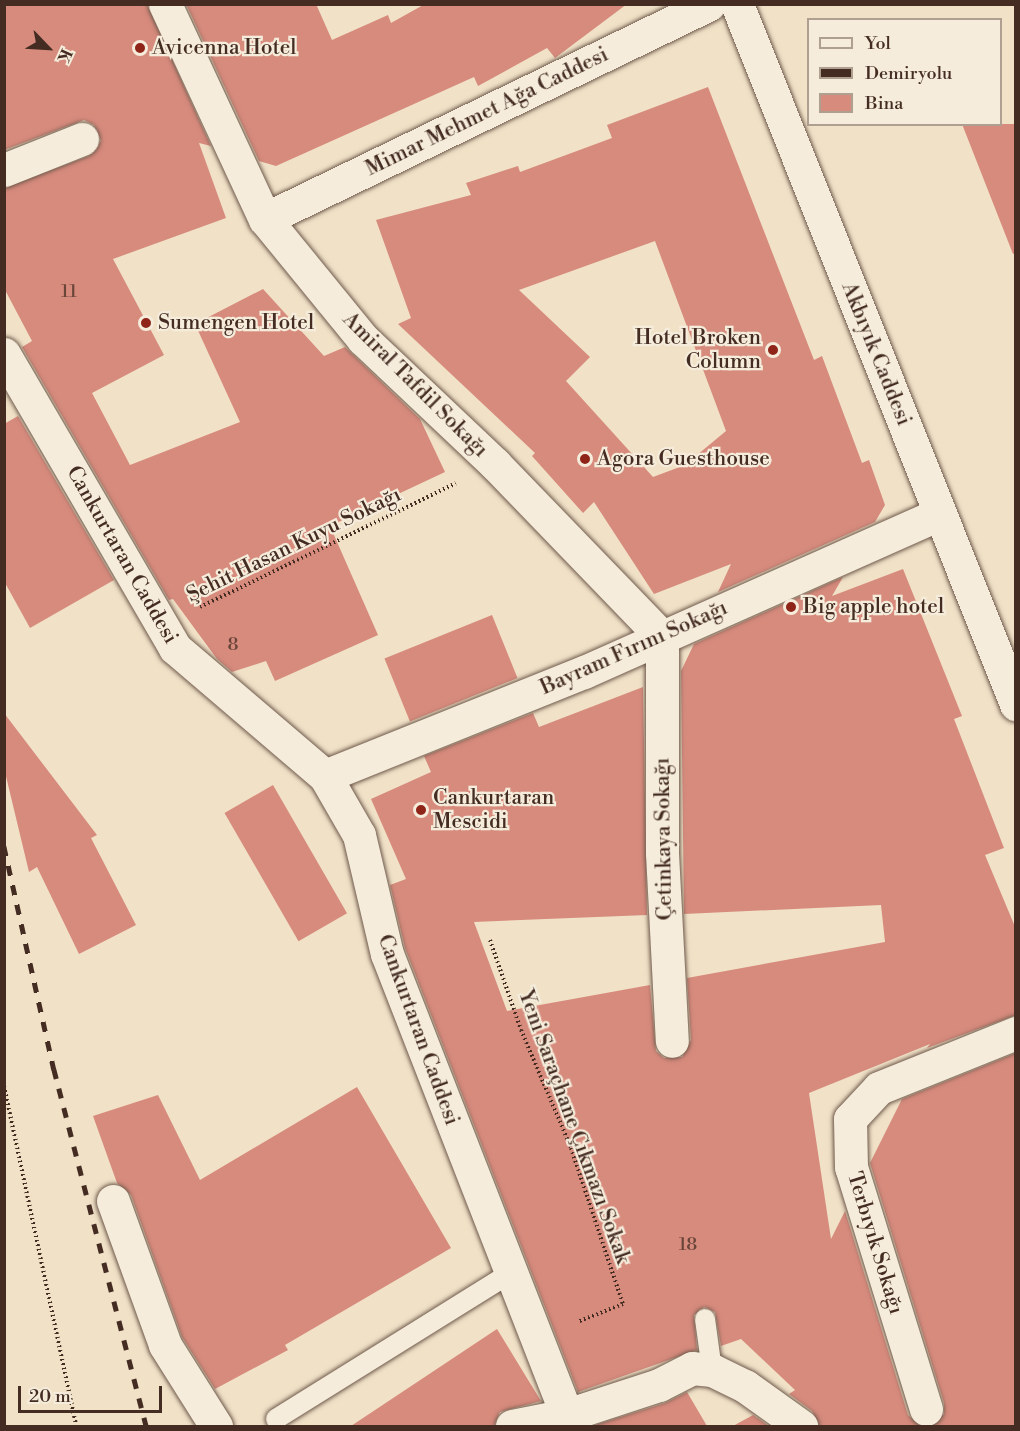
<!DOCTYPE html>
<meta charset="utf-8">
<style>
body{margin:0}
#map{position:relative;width:1020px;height:1431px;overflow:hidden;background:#f0e1c7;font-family:"Libre Bodoni",serif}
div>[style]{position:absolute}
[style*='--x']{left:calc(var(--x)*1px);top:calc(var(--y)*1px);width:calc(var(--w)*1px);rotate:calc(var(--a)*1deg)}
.building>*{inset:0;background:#d78b7d;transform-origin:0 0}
.path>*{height:4px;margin-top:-2px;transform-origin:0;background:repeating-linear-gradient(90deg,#442c22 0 1.5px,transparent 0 4.5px)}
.roads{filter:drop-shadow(0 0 2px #6f594b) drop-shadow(0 0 2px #6f594b)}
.service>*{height:20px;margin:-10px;padding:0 10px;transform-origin:10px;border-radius:10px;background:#f5ecdb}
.minor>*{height:33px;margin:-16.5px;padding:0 16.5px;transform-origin:16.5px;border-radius:16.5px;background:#f5ecdb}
.tertiary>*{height:33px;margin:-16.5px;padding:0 16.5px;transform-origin:16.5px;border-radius:16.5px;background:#f5ecdb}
.rail>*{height:4.5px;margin-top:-2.25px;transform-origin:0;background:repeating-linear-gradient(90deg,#442c22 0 10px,transparent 0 20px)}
.dots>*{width:16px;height:16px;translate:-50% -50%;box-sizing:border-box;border:3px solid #f5ecdb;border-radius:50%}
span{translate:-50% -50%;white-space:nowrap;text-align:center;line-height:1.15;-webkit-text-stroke:4.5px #f5ecdb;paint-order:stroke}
.number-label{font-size:18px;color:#694439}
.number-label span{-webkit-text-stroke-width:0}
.poi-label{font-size:21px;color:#442c22}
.left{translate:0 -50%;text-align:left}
.right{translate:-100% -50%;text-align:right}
.street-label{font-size:21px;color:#442c22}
.frame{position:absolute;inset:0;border:6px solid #442c22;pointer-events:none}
.legend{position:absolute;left:807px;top:18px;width:195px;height:108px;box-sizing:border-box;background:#f5ecdb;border:2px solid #ae9f91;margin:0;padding:8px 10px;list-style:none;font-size:18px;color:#442c22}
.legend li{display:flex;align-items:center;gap:12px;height:30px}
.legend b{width:30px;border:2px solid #ae9f91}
.north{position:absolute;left:18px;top:18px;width:60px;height:60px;-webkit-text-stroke:4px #f5ecdb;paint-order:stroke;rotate:115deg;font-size:16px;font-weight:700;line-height:24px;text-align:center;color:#442c22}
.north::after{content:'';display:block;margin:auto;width:21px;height:27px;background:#442c22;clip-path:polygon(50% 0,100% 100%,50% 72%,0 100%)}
.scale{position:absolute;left:18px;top:1386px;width:144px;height:27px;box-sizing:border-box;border:3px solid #442c22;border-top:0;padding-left:8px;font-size:18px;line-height:21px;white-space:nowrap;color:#442c22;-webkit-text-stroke:4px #f5ecdb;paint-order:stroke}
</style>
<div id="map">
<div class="building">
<div style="clip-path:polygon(4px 4px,147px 4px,211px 146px,199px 143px,226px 218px,113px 259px,164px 355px,92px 393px,130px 465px,240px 422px,195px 324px,263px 289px,324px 356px,345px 347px,420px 419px,445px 472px,330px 526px,378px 635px,275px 681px,266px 661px,232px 672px,217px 659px,173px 599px,169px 600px,22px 347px,32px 341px,4px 288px,4px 188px,89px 156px,101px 141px,94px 125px,84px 120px,4px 150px)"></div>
<div style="clip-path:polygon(186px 4px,316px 4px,332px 40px,388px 15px,391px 23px,425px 4px,627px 4px,555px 58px,547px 48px,478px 86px,474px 77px,276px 166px,259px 161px)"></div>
<div style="clip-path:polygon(evenodd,708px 87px,814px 360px,822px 356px,862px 463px,869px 460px,885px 505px,875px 522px,718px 592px,731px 564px,654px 594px,594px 502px,583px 513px,532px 456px,535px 453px,398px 324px,411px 318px,376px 220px,471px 195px,466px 183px,518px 166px,520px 172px,612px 138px,607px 125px,708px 87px,655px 241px,726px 431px,685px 465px,653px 477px,566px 381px,590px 357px,519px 290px,655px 241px)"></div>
<div style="clip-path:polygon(962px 124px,1016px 124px,1016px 253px,1013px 254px)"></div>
<div style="clip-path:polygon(18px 416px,114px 580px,30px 628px,4px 581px,4px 424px)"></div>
<div style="clip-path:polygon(903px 569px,962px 716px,954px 719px,1004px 848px,985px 855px,1016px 929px,1016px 1015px,927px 1048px,930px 1044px,809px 1093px,831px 1239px,845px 1211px,908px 1415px,920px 1426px,820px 1426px,812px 1411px,789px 1394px,795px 1390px,741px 1339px,721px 1346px,715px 1312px,704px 1307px,694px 1315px,697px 1350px,578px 1392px,405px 948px,390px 885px,406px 879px,371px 799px,431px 772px,424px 756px,533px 713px,539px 727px,643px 687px,647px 915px,474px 922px,507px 1011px,650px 985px,656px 1051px,664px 1058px,682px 1057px,691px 1040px,687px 978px,885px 942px,881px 905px,684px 914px,681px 671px,694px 644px,843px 577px,832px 596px)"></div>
<div style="left:492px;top:615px;width:68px;height:116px;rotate:68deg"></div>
<div style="clip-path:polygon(4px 713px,97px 835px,91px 838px,136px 925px,79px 954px,37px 867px,29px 872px,4px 768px)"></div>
<div style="left:273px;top:785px;width:148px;height:56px;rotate:60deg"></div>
<div style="clip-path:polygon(1016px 1053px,1016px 1426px,932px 1426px,944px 1414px,944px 1403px,870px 1163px,902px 1099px)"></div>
<div style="clip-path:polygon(357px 1087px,451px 1248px,285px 1345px,288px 1350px,215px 1389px,182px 1337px,131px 1195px,117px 1183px,93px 1116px,158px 1095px,200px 1180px)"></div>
<div style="clip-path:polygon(497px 1329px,541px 1401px,500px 1412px,494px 1426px,351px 1426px)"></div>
<div style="clip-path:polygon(687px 1392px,707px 1426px,592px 1426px,665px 1403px)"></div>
<div style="clip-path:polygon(753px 1415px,769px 1426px,733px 1426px)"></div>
</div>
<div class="path">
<div style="--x:200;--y:607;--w:284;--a:-25.8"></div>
<div style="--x:490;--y:940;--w:95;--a:71"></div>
<div style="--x:521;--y:1030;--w:128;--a:67"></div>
<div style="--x:571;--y:1148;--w:164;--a:71.6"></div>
<div style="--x:623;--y:1304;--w:49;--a:158.6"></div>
<div style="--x:4;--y:1086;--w:348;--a:78"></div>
</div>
<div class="roads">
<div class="service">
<div style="--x:705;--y:1319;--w:51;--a:82.2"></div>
<div style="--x:276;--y:1419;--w:277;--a:-31.9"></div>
</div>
<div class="minor">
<div style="--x:165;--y:4;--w:237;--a:65.1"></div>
<div style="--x:265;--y:219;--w:155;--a:50.8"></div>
<div style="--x:363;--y:339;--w:182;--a:43.4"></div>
<div style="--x:495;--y:464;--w:240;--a:46"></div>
<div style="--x:662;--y:637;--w:216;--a:90"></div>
<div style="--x:662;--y:853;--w:188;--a:87"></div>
<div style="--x:4;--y:170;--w:84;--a:-21.7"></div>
<div style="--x:265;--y:219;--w:493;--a:-25.8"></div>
<div style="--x:4;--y:354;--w:340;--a:59.8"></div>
<div style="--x:175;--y:648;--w:197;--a:40.5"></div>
<div style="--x:325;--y:776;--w:68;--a:60"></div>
<div style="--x:359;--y:835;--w:122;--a:76.8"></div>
<div style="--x:387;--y:954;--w:495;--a:68.7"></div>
<div style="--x:325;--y:776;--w:279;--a:-21.9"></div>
<div style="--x:584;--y:672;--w:389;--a:-24"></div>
<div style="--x:113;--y:1201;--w:153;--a:70.1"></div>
<div style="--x:165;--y:1345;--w:96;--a:57.8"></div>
<div style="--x:926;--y:1409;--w:253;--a:-107.2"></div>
<div style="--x:851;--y:1167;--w:48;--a:-91.2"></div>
<div style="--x:850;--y:1119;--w:42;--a:-46.9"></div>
<div style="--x:879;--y:1088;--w:148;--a:-21.9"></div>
<div style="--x:512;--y:1426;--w:56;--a:-11.3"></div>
<div style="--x:567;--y:1415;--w:97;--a:-18.1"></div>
<div style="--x:659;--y:1385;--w:37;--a:-27"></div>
<div style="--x:692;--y:1368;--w:20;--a:6"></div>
<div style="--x:712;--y:1370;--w:37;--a:26"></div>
<div style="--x:745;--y:1386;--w:69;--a:35.5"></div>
</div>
<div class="tertiary">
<div style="--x:737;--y:4;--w:754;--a:68.27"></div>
</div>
</div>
<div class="rail">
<div style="--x:4;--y:846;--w:229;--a:77.4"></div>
<div style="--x:54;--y:1069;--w:369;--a:75.5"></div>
</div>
<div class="dots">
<div style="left:140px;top:48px;background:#8f2418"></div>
<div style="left:146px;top:323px;background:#8f2418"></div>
<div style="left:773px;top:350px;background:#8f2418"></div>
<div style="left:585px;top:459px;background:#8f2418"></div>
<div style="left:791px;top:607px;background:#8f2418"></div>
<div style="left:421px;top:810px;background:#8f2418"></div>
</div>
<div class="number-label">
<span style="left:69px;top:292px">11</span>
<span style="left:233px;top:645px">8</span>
<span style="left:688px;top:1245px">18</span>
</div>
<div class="poi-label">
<span class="left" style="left:152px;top:48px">Avicenna Hotel</span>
<span class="left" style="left:158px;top:323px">Sumengen Hotel</span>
<span class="right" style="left:761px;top:350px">Hotel Broken<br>Column</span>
<span class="left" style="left:597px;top:459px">Agora Guesthouse</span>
<span class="left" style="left:803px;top:607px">Big apple hotel</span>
<span class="left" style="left:433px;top:810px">Cankurtaran<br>Mescidi</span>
</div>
<div class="street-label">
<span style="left:487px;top:112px;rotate:-26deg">Mimar Mehmet Ağa Caddesi</span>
<span style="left:876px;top:354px;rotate:68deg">Akbıyık Caddesi</span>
<span style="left:415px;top:385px;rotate:45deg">Amiral Tafdil Sokağı</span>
<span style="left:294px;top:545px;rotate:-26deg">Şehit Hasan Kuyu Sokağı</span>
<span style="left:122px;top:555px;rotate:60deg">Cankurtaran Caddesi</span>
<span style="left:634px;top:648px;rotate:-24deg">Bayram Fırını Sokağı</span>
<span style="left:664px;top:839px;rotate:-91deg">Çetinkaya Sokağı</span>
<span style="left:418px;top:1030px;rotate:70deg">Cankurtaran Caddesi</span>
<span style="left:574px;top:1127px;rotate:70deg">Yeni Saraçhane Çıkmazı Sokak</span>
<span style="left:875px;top:1243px;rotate:73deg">Terbıyık Sokağı</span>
</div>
<div class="frame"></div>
<ul class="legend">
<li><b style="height:8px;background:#f5ecdb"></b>Yol</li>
<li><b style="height:8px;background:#442c22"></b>Demiryolu</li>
<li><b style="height:16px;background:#d78b7d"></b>Bina</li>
</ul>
<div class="north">K</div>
<div class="scale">20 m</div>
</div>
